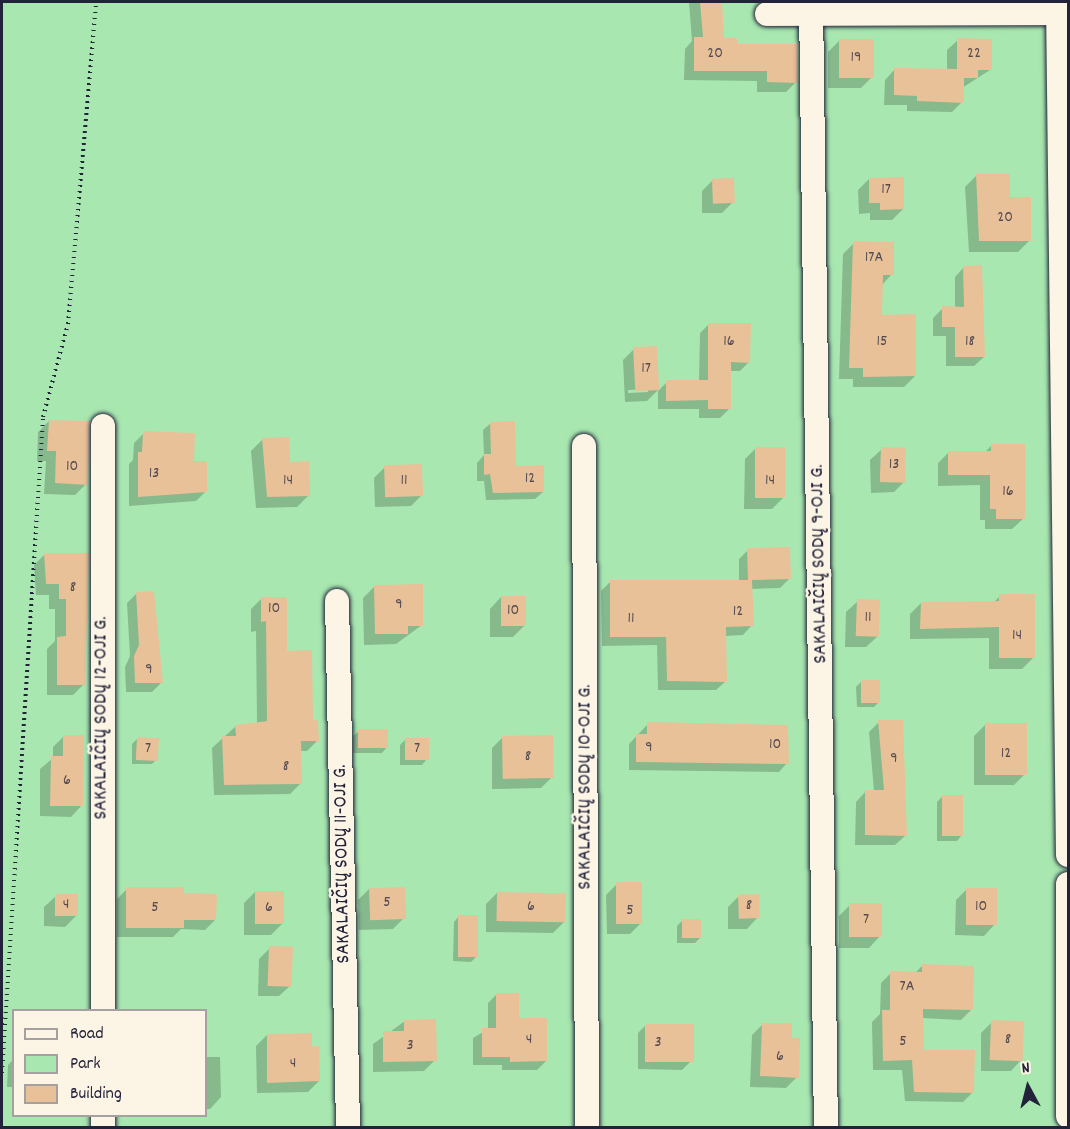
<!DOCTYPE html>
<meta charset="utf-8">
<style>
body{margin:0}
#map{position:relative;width:1070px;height:1129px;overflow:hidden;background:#fcf5e5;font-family:Dekko,sans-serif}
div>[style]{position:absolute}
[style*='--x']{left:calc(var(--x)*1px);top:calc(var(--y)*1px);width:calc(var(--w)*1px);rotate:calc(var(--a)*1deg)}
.green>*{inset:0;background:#a8e8b0}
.shadow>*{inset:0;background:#0003}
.building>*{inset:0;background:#e8c198;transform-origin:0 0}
.path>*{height:4px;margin-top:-2px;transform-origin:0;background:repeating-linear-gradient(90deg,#22223b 0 1.5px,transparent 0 6px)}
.roads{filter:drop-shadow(0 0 2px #22223b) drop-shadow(0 0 2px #22223b)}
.minor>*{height:24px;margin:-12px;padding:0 12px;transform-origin:12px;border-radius:12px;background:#fcf5e5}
span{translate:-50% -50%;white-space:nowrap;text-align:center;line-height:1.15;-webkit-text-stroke:5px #fcf5e5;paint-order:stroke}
.number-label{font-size:16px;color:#544a52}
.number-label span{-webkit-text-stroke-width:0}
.street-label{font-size:20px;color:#22223b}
.frame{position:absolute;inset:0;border:3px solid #22223b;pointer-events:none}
.legend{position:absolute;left:12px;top:1009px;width:195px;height:108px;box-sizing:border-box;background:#fcf5e5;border:2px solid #a5a1a1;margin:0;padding:8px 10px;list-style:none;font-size:18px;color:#22223b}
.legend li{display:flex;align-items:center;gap:12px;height:30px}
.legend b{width:30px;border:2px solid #a5a1a1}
.north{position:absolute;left:998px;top:1057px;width:60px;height:60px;-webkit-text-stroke:4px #fcf5e5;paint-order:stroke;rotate:353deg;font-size:16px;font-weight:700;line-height:24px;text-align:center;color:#22223b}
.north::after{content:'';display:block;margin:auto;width:21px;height:27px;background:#22223b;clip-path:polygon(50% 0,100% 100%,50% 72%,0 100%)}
</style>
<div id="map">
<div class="green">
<div style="clip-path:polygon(evenodd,2px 2px,1068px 2px,1068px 1127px,2px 1128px,2px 2px,14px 1010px,206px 1010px,206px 1116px,14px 1116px,14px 1010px)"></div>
</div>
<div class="shadow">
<div style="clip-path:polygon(689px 2px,720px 2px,723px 39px,796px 82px,786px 92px,757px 92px,757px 81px,684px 80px,685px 49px,692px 41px)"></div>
<div style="clip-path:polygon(958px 40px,990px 70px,962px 88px,962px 102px,952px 112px,907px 111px,907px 105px,884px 105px,885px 80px,895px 69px,947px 70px,947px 50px)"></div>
<div style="clip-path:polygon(839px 41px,872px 77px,861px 88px,828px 88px,828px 52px)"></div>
<div style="clip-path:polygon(976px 176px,1008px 199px,1029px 241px,1018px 252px,969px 252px,965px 187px)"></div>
<div style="clip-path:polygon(869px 179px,903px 209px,892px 220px,870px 220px,870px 213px,859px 214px,858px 190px)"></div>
<div style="clip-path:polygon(713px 180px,733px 202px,722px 213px,702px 213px,702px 191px)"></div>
<div style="clip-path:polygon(854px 243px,892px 274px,881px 286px,880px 316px,915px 376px,904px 387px,853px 387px,853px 379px,839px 379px,843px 254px)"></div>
<div style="clip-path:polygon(964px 267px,984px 357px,974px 366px,946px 366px,946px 336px,933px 336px,933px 318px,943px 308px,955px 308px,955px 277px)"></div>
<div style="clip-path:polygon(evenodd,709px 324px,749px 362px,740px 371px,729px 371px,730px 408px,720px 418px,699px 418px,699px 409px,658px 409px,658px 390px,647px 401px,625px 402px,623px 360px,634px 349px,656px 348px,658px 391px,667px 382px,699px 381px,700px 333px,709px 324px,648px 389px,648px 392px,628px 393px,628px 390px,648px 389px)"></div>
<div style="clip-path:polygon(49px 421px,86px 484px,75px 495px,44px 494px,46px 461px,37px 461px,38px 432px)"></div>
<div style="clip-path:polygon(491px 423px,514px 467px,543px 492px,535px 499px,486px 500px,484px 481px,477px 481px,477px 463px,484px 455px,483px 430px)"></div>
<div style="clip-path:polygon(144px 433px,193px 463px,206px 491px,196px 501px,129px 506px,129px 464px,133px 460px,134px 443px)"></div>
<div style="clip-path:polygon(262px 440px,288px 463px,309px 495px,297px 507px,256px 508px,251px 451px)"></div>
<div style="clip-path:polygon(991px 446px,1024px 518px,1012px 529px,985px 529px,985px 520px,980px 520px,980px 485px,938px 486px,938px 463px,949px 452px,985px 452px)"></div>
<div style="clip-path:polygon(756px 448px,783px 498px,772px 509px,744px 509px,745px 459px)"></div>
<div style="clip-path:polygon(882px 449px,905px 481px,894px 492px,871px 493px,870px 460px)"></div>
<div style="clip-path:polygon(385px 467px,422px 495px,411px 506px,375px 507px,374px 478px)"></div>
<div style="clip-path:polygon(748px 550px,789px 579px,780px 588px,751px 589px,752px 625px,743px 635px,725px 636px,726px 681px,716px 690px,658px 690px,657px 645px,602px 646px,601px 591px,611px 581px,739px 582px,739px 559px)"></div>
<div style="clip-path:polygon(45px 554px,87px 555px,84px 684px,73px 695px,47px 695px,47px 649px,55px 641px,55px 609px,49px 609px,49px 595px,36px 595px,34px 565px)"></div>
<div style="clip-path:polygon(374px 587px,422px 625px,396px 644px,364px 645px,363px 598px)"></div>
<div style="clip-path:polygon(136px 594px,162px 682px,152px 692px,126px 692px,125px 667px,130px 656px,127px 603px)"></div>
<div style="clip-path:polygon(1000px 596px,1033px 658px,1022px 669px,989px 669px,989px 638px,910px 639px,910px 614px,921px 603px,993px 603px)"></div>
<div style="clip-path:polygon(501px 597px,524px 626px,513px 637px,490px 637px,490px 609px)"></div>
<div style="clip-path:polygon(261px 599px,286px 652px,317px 741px,307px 751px,300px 751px,301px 783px,290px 794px,214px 795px,212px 748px,236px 726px,257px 724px,256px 631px,251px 632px,251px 609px)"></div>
<div style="clip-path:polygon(858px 601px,878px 636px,866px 647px,845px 647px,846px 612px)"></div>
<div style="clip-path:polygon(862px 681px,879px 702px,874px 707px,857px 707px,856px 687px)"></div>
<div style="clip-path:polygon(879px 722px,906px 835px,895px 845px,855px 845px,856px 802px,866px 791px,874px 791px,869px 732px)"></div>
<div style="clip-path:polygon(648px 724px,787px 763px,779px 772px,629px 770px,629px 744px)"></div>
<div style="clip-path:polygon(985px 725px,1025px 774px,1014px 785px,974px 785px,974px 736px)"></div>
<div style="clip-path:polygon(359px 731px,387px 747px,382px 753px,353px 753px,353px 736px)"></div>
<div style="clip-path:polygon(64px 736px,82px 805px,71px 817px,40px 816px,40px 769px,53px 758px,53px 747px)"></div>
<div style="clip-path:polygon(503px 737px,552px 777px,541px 788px,492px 789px,492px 748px)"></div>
<div style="clip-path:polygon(137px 739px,157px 759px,152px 764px,132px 764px,132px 744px)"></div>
<div style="clip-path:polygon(405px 740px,427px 759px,422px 765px,400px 765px,400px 745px)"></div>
<div style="clip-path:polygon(942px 797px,962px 835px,957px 841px,937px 841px,937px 802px)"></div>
<div style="clip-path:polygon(617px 884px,641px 923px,630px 934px,607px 934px,606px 895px)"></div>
<div style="clip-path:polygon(127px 889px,215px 920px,205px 930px,181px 929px,173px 937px,117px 937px,117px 899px)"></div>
<div style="clip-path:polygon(369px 889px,404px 918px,393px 929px,359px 930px,358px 900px)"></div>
<div style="clip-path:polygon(967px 889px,995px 924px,984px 936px,955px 935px,956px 900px)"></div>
<div style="clip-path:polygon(255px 892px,282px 924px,271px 935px,244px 935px,244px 903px)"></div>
<div style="clip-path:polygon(497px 893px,564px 922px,553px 933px,486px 932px,486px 904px)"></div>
<div style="clip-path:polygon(56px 896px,76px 916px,65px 927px,44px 926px,44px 907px)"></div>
<div style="clip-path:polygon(739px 896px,758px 917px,747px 929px,728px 929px,728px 907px)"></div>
<div style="clip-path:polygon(850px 905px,880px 936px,869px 948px,839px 948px,839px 916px)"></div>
<div style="clip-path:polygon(459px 916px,476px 957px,471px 962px,453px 961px,454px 922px)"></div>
<div style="clip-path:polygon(682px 921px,700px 938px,695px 943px,677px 943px,677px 926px)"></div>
<div style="clip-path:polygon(270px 948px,291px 985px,279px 996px,258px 996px,259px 959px)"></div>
<div style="clip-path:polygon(923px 965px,972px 1009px,961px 1020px,922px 1018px,923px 1051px,973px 1092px,963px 1102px,905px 1101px,902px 1070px,873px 1070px,872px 1022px,880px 1014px,881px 983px,891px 973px,915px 973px)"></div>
<div style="clip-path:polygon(497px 994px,546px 1061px,537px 1070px,502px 1070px,502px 1065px,473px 1065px,473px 1038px,488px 1029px,488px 1003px)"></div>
<div style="clip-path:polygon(405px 1021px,435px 1060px,424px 1071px,373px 1072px,373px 1044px)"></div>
<div style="clip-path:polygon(992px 1022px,1022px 1059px,1011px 1071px,981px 1071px,981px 1033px)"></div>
<div style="clip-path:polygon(763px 1024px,790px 1039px,797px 1077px,786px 1088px,750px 1087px,752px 1035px)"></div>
<div style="clip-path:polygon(646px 1025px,690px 1062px,682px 1070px,638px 1069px,638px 1033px)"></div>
<div style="clip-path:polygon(267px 1035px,310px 1048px,319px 1081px,308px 1092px,257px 1093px,256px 1046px)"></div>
<div style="clip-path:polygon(206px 1057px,220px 1057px,221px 1097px,210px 1109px,206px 1109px)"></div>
<div style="clip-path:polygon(13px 1060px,14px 1087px,7px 1087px,8px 1065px)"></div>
</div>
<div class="building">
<div style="clip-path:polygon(700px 2px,722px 2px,724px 38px,737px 38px,737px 44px,797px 44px,798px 83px,767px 82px,767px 71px,694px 71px,694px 37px,703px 37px)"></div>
<div style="clip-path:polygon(957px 38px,992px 39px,992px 70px,978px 70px,978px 78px,964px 78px,964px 103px,917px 101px,917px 96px,894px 95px,894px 68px,957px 69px)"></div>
<div style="left:839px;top:39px;width:35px;height:39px"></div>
<div style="clip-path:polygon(976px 174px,1010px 174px,1010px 197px,1031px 197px,1031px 241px,979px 241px)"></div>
<div style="clip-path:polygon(904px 177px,904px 209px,880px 210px,880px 203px,869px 203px,869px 178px)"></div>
<div style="left:734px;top:178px;width:25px;height:22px;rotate:88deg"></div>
<div style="clip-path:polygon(853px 241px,894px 242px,894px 275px,883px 275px,882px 315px,916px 314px,916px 376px,863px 377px,863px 368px,849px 368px)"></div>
<div style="clip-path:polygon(982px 265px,985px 357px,955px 357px,955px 327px,942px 327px,942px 306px,964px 307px,963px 266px)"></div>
<div style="clip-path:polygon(708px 323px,751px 323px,750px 363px,731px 362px,731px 409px,708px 409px,708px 400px,666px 401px,666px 380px,708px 380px)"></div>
<div style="left:657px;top:346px;width:44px;height:24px;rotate:87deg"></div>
<div style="clip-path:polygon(49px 420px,90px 421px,88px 485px,55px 483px,56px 451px,47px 451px)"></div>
<div style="clip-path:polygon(515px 421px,516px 466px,544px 465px,544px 492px,493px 493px,490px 474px,484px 475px,484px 454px,491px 454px,490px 422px)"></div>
<div style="clip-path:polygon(143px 431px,195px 433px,194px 461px,207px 461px,207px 492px,138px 497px,138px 452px,142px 452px)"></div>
<div style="clip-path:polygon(289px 437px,290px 462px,309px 461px,310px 496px,267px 497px,262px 438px)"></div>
<div style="clip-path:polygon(991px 444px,1025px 444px,1025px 519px,996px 519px,996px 509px,990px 509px,990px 475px,948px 475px,948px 451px,991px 451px)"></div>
<div style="left:755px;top:447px;width:30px;height:51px"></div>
<div style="left:881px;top:447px;width:25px;height:35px;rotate:2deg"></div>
<div style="left:422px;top:464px;width:32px;height:38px;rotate:88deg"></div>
<div style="clip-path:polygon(790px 547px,791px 579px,752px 580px,754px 626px,726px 627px,727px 682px,667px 681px,666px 637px,610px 637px,610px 580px,748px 580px,747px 548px)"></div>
<div style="clip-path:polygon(44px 553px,89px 553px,85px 685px,57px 685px,57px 637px,66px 636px,66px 599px,59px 599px,59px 584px,46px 584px)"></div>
<div style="clip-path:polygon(423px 584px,423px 626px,408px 626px,408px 634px,375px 634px,374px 585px)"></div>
<div style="clip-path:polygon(154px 591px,163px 683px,135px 683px,134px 656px,139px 645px,136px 592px)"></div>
<div style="clip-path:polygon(999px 594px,1035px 594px,1035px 658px,999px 658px,999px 627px,920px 629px,921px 602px,999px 601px)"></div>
<div style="left:501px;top:596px;width:25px;height:30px"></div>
<div style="clip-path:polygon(261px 597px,287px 597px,287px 651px,312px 650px,313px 720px,318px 720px,319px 741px,301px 741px,302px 784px,224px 785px,222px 736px,236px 736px,235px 725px,267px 721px,266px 621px,261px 622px)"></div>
<div style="left:857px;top:599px;width:23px;height:37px;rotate:2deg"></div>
<div style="left:861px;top:680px;width:19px;height:23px"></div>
<div style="clip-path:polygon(878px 720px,903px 720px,907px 836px,865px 835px,865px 790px,884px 790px)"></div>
<div style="clip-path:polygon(647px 722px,788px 725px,789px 764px,636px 762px,636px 734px,647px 734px)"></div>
<div style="left:985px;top:723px;width:42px;height:52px"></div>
<div style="left:358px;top:729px;width:30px;height:19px"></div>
<div style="clip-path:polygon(63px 735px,84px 735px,83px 806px,50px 806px,51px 756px,63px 756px)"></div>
<div style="left:553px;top:735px;width:43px;height:51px;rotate:89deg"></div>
<div style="left:137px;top:737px;width:22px;height:23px;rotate:3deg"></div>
<div style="left:405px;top:738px;width:24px;height:22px"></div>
<div style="left:942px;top:795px;width:21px;height:41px"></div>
<div style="left:616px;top:882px;width:26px;height:42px"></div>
<div style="clip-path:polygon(126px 887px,184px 887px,184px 893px,217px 894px,216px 920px,184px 920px,184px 928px,126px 928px)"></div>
<div style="left:405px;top:887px;width:32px;height:36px;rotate:88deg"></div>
<div style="left:966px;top:888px;width:31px;height:37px"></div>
<div style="left:255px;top:891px;width:29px;height:33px"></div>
<div style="left:497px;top:892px;width:69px;height:29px;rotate:1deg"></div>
<div style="left:55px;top:894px;width:23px;height:22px"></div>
<div style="left:759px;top:894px;width:24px;height:21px;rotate:88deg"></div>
<div style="left:849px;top:903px;width:33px;height:34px"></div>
<div style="left:458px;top:915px;width:20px;height:42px"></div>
<div style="left:701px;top:919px;width:19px;height:19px;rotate:90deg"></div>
<div style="left:269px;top:946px;width:24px;height:40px;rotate:2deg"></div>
<div style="clip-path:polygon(922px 964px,974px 966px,973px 1010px,923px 1009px,924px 1050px,975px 1050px,974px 1093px,914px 1092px,912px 1060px,883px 1061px,882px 1010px,890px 1010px,890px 971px,922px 972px)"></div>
<div style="clip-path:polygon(496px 993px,519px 993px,519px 1018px,547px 1018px,547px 1061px,510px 1062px,510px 1057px,482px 1057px,482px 1028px,496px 1028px)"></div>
<div style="clip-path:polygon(436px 1019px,437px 1061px,383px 1062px,383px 1031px,404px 1031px,404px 1020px)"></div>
<div style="left:991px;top:1020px;width:33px;height:40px;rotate:2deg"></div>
<div style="clip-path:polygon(762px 1023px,792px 1023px,792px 1038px,800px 1038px,799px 1078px,760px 1076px)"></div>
<div style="left:645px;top:1024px;width:49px;height:38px"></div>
<div style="clip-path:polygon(312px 1033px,312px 1046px,319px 1046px,320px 1081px,267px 1083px,267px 1034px)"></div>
</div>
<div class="path">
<div style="--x:2;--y:1073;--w:657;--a:-86.42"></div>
<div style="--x:43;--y:417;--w:96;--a:-75"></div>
<div style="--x:68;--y:324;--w:323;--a:-85"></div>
</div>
<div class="roads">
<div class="minor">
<div style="--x:811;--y:2;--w:1126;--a:89.24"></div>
<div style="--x:1058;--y:2;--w:853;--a:89.33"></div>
<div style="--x:767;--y:14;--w:301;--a:-0.2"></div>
<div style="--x:584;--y:446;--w:682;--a:89.75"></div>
<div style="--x:337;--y:601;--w:527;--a:88.8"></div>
<div style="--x:1068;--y:884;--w:232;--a:90"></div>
<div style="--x:103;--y:1010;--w:584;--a:-90"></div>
<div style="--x:103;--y:1116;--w:12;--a:90"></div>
</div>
</div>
<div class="number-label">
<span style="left:715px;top:54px">20</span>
<span style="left:974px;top:54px">22</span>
<span style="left:856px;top:58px">19</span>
<span style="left:886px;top:190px">17</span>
<span style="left:1005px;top:218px">20</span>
<span style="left:874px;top:258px">17A</span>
<span style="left:729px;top:342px">16</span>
<span style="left:882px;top:342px">15</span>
<span style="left:970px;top:342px">18</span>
<span style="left:646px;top:369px">17</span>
<span style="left:894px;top:465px">13</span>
<span style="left:72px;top:467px">10</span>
<span style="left:154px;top:474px">13</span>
<span style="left:530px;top:479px">12</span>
<span style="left:288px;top:481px">14</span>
<span style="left:404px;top:481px">11</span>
<span style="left:770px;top:481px">14</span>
<span style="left:1008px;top:492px">16</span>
<span style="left:73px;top:588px">8</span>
<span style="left:399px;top:605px">9</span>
<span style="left:274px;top:609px">10</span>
<span style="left:513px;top:611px">10</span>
<span style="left:738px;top:612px">12</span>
<span style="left:868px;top:618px">11</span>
<span style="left:631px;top:619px">11</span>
<span style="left:1017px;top:636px">14</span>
<span style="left:149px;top:670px">9</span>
<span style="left:775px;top:745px">10</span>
<span style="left:649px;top:748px">9</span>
<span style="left:148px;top:749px">7</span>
<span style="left:417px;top:749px">7</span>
<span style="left:1006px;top:754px">12</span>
<span style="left:528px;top:757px">8</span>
<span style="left:894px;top:759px">9</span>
<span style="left:286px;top:767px">8</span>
<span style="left:67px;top:781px">6</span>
<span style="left:387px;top:903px">5</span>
<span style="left:66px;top:905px">4</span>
<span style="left:749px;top:906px">8</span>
<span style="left:531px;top:907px">6</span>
<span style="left:981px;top:907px">10</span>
<span style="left:155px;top:908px">5</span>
<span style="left:269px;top:908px">6</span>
<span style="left:630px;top:911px">5</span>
<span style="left:866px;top:920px">7</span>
<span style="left:907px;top:987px">7A</span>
<span style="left:529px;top:1040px">4</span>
<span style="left:1008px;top:1040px">8</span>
<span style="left:903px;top:1042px">5</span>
<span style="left:658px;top:1043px">3</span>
<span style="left:410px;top:1046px">3</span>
<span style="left:780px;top:1057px">6</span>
<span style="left:293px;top:1064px">4</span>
</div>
<div class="street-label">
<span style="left:820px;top:564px;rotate:-91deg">SAKALAIČIŲ SODŲ 9-OJI G.</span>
<span style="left:102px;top:718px;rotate:-90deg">SAKALAIČIŲ SODŲ 12-OJI G.</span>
<span style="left:586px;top:787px;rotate:-90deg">SAKALAIČIŲ SODŲ 10-OJI G.</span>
<span style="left:343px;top:864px;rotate:-91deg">SAKALAIČIŲ SODŲ 11-OJI G.</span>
</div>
<div class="frame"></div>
<ul class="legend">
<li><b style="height:8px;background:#fcf5e5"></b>Road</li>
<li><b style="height:16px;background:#a8e8b0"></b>Park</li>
<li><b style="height:16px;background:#e8c198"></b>Building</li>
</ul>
<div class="north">N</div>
</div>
